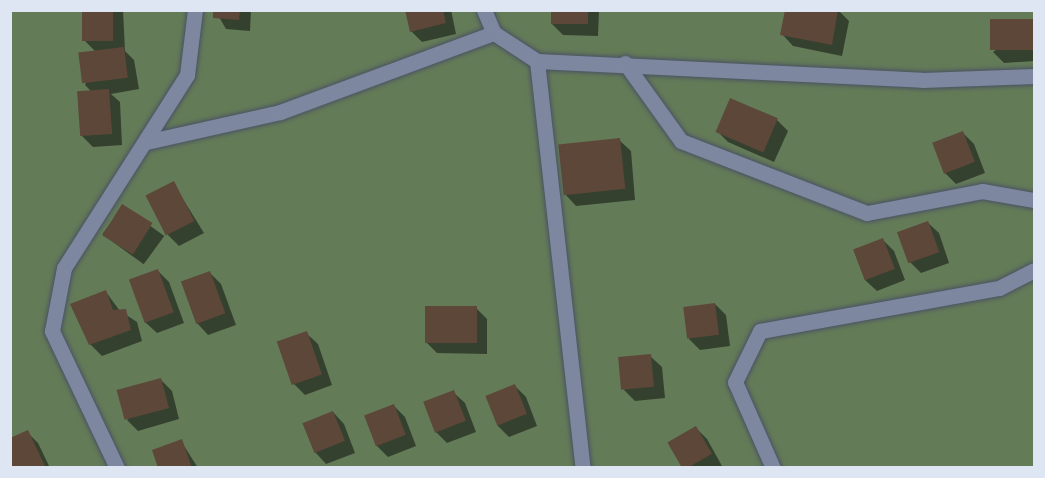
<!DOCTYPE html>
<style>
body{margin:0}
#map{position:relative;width:1045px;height:478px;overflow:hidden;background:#2d374b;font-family:Karla,sans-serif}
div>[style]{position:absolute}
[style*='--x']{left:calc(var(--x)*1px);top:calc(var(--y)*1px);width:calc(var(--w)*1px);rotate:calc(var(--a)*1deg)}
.forest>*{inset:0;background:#647b58;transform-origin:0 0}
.shadow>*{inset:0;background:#0007;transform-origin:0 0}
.building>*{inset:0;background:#5d4739;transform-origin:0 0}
.roads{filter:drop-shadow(0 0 2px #4a5263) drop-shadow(0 0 2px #4a5263)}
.minor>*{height:15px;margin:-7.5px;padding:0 7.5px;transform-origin:7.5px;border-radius:7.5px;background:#7d88a0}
span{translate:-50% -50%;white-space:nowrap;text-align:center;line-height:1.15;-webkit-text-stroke:4.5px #1a1e27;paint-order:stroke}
.frame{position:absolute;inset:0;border:12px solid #dfe6f3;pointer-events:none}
</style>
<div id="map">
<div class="forest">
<div style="left:11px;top:11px;width:1023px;height:456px"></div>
</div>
<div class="shadow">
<div style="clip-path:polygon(83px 10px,123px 10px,125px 51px,134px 60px,139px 89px,111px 94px,120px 102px,122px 145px,93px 147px,82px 136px,92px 92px,85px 85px,97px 53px,85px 41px)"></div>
<div style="clip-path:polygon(215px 10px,251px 10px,250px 31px,226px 29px)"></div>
<div style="clip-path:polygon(406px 10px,451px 10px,456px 34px,422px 42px,411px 31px)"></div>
<div style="clip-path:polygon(553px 10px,599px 10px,598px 36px,563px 35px,552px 24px)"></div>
<div style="clip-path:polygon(787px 10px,838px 10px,849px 21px,842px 56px,793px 46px,782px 34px)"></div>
<div style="clip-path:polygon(1034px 22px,1034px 61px,1004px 63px,993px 52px)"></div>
<div style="clip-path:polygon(777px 120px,788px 131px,774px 162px,728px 142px,717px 131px)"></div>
<div style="clip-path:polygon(963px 133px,974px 144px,985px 173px,956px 184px,945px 173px)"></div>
<div style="clip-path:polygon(619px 140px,631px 151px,635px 200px,576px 206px,565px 194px)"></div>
<div style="clip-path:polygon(173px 183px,204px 233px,179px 246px,168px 235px)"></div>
<div style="left:123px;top:206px;width:51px;height:35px;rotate:36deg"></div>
<div style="clip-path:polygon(927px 222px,939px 233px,949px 263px,921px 273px,910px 262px)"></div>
<div style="clip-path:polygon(883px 240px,894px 251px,905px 280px,877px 291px,865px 280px,854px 251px)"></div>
<div style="clip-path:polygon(158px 271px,169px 282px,184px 323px,157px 333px,145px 322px)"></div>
<div style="clip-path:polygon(210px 273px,221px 284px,236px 325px,208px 335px,197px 323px)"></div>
<div style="clip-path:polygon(106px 292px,120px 311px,137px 322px,142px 341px,102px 356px,90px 344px)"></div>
<div style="clip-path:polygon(715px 304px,726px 315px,730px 346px,700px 350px,689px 339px)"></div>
<div style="clip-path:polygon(476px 308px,487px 319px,487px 354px,437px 353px,426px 342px)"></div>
<div style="clip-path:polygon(306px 333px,318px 344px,332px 385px,305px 395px,294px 384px)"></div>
<div style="clip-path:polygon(650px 356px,662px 367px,665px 398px,635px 401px,624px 390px)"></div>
<div style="clip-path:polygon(161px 380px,172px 391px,179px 419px,138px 431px,127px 420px)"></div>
<div style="clip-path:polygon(515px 386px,526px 397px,537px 426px,509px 437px,498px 426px,487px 396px)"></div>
<div style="clip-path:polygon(453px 392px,465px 403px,476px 432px,447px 443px,436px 432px)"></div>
<div style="clip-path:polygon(394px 406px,405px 417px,416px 446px,388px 457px,376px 445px)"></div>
<div style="clip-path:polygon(333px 412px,344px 424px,355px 453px,326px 464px,315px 452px)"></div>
<div style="clip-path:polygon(695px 427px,707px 439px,722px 466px,684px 468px,669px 442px)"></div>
<div style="clip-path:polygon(27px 432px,38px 443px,50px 468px,12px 468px)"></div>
<div style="clip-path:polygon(181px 441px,198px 468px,160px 468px)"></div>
</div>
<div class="building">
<div style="left:82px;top:10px;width:31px;height:31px"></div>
<div style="clip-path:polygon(213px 10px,240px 10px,239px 20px,213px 18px)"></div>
<div style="clip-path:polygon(405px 10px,443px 10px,446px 23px,410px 32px)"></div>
<div style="left:551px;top:10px;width:37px;height:14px"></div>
<div style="clip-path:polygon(785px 10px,838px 10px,832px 45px,780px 35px)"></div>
<div style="left:1034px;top:19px;width:31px;height:44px;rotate:90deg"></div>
<div style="left:124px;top:47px;width:31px;height:46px;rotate:83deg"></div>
<div style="left:109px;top:89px;width:45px;height:32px;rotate:86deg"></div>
<div style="left:730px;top:98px;width:52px;height:37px;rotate:23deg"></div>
<div style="left:963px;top:131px;width:33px;height:33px;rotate:69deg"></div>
<div style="left:620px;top:138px;width:51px;height:62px;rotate:84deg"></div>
<div style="left:174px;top:181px;width:45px;height:32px;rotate:63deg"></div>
<div style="left:122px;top:204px;width:36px;height:37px;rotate:32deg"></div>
<div style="left:928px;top:221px;width:33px;height:33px;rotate:70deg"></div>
<div style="left:883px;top:238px;width:33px;height:32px;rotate:69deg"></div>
<div style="left:158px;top:269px;width:46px;height:31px;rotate:70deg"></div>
<div style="left:210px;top:271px;width:45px;height:31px;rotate:70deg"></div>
<div style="clip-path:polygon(106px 290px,113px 310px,126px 309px,131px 330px,89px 345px,70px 304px)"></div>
<div style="left:715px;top:303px;width:32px;height:32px;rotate:83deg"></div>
<div style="left:425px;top:306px;width:52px;height:37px"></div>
<div style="left:307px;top:331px;width:46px;height:32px;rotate:71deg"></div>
<div style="left:651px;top:354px;width:33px;height:33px;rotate:85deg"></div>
<div style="left:161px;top:378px;width:31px;height:46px;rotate:75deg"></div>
<div style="left:515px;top:384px;width:32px;height:32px;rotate:68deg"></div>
<div style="left:454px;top:390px;width:33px;height:33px;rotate:69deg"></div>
<div style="left:394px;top:404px;width:33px;height:32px;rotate:69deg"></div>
<div style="left:333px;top:411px;width:32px;height:33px;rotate:68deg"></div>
<div style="left:696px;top:426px;width:32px;height:33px;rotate:60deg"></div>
<div style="clip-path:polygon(28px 430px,46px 468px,10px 468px,10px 438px)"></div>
<div style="clip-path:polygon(182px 439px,192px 468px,158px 468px,152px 450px)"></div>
</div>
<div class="roads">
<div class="minor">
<div style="--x:484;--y:10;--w:25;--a:67"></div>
<div style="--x:494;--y:33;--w:51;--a:33.1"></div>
<div style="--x:537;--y:61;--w:385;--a:2.8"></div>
<div style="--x:922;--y:80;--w:112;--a:-2"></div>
<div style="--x:537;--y:61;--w:410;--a:83.6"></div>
<div style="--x:625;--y:63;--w:96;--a:54.3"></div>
<div style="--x:681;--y:141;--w:199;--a:21.2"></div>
<div style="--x:867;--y:213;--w:117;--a:-10.8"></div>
<div style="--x:982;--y:191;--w:53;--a:9.8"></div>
<div style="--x:146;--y:142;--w:137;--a:-12.6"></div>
<div style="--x:280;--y:112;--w:228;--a:-20.3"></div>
<div style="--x:117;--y:468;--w:152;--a:-115.4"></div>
<div style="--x:52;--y:331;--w:64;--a:-79.2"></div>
<div style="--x:64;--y:268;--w:229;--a:-57.5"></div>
<div style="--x:187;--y:75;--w:65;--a:-83"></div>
<div style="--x:773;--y:468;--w:94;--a:-113.8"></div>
<div style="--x:735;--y:382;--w:57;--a:-63.9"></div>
<div style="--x:760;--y:331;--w:243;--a:-10.2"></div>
<div style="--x:999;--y:288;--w:39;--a:-27"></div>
</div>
</div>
<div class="frame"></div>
</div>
